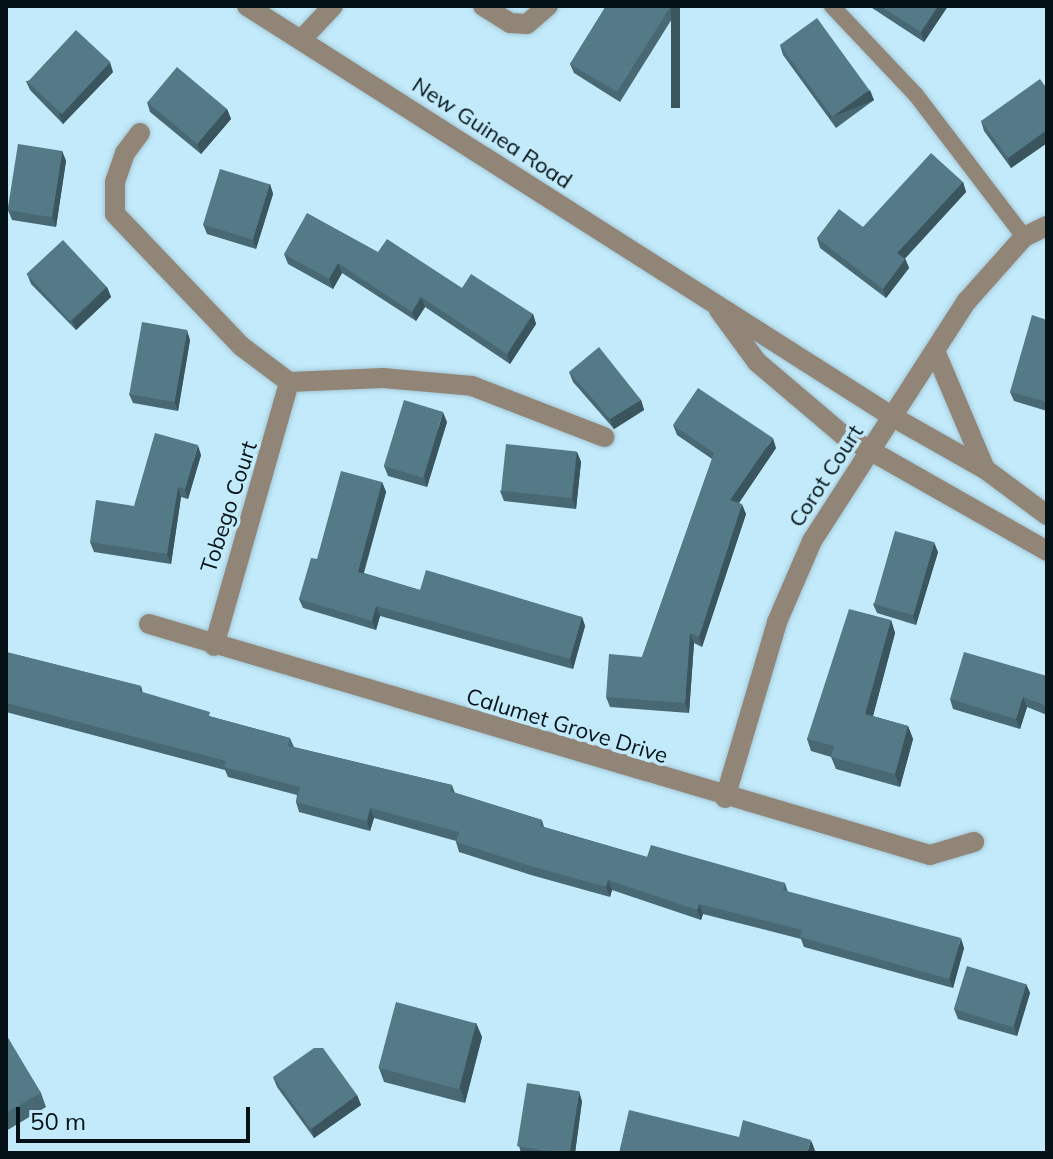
<!DOCTYPE html>
<style>
body{margin:0}
#map{position:relative;width:1053px;height:1159px;overflow:hidden;background:#c2eafa;font-family:Mulish,sans-serif}
div>[style]{position:absolute}
[style*='--x']{left:calc(var(--x)*1px);top:calc(var(--y)*1px);width:calc(var(--w)*1px);rotate:calc(var(--a)*1deg)}
.roads{filter:drop-shadow(0 0 2px #a4c7d6) drop-shadow(0 0 2px #a4c7d6)}
.service>*{height:16px;margin:-8px;padding:0 8px;transform-origin:8px;border-radius:8px;background:#918577}
.minor>*{height:20px;margin:-10px;padding:0 10px;transform-origin:10px;border-radius:10px;background:#918577}
.tertiary>*{height:20px;margin:-10px;padding:0 10px;transform-origin:10px;border-radius:10px;background:#918577}
.wall>*{inset:0;background:#486874}
.shaded-wall>*{inset:0;background:#3b555e;transform-origin:0 0}
.building>*{inset:0;background:#547987;transform-origin:0 0}
span{translate:-50% -50%;white-space:nowrap;text-align:center;line-height:1.15;-webkit-text-stroke:7px #c2eafa;paint-order:stroke}
.street-label{font-size:22px;color:#041217}
.frame{position:absolute;inset:0;border:8px solid #041217;pointer-events:none}
.scale{position:absolute;left:16px;top:1107px;width:234px;height:36px;box-sizing:border-box;border:4px solid #041217;border-top:0;padding-left:10px;font-size:24px;line-height:28px;white-space:nowrap;color:#041217;-webkit-text-stroke:6px #c2eafa;paint-order:stroke}
</style>
<div id="map">
<div class="roads">
<div class="service">
<div style="--x:832;--y:6;--w:122;--a:46.7"></div>
<div style="--x:916;--y:95;--w:178;--a:52.7"></div>
</div>
<div class="minor">
<div style="--x:483;--y:6;--w:32;--a:32"></div>
<div style="--x:510;--y:23;--w:17;--a:3"></div>
<div style="--x:527;--y:24;--w:28;--a:-41"></div>
<div style="--x:302;--y:39;--w:45;--a:-46.8"></div>
<div style="--x:140;--y:133;--w:25;--a:127"></div>
<div style="--x:125;--y:153;--w:31;--a:109"></div>
<div style="--x:115;--y:182;--w:32;--a:90"></div>
<div style="--x:115;--y:214;--w:182;--a:46.3"></div>
<div style="--x:241;--y:346;--w:60;--a:36.9"></div>
<div style="--x:289;--y:382;--w:94;--a:-2.4"></div>
<div style="--x:383;--y:378;--w:89;--a:5.1"></div>
<div style="--x:472;--y:386;--w:142;--a:21.1"></div>
<div style="--x:149;--y:624;--w:814;--a:16.48"></div>
<div style="--x:930;--y:855;--w:46;--a:-16.5"></div>
<div style="--x:214;--y:646;--w:274;--a:-74.1"></div>
<div style="--x:725;--y:798;--w:184;--a:-73.5"></div>
<div style="--x:777;--y:622;--w:88;--a:-66.6"></div>
<div style="--x:812;--y:541;--w:284;--a:-57.2"></div>
<div style="--x:966;--y:302;--w:87;--a:-48.3"></div>
<div style="--x:1024;--y:237;--w:25;--a:-26"></div>
</div>
<div class="tertiary">
<div style="--x:247;--y:6;--w:766;--a:32.47"></div>
<div style="--x:893;--y:417;--w:106;--a:29.5"></div>
<div style="--x:985;--y:469;--w:77;--a:36.6"></div>
<div style="--x:719;--y:310;--w:64;--a:53.8"></div>
<div style="--x:757;--y:362;--w:113;--a:40.3"></div>
<div style="--x:843;--y:435;--w:235;--a:29.6"></div>
<div style="--x:935;--y:351;--w:128;--a:67"></div>
</div>
</div>
<div class="wall">
<div style="clip-path:polygon(606px 6px,680px 6px,620px 102px,574px 73px,570px 64px)"></div>
<div style="clip-path:polygon(869px 6px,948px 6px,924px 42px)"></div>
<div style="clip-path:polygon(780px 45px,874px 100px,836px 128px,783px 55px)"></div>
<div style="clip-path:polygon(113px 72px,63px 124px,30px 90px,26px 81px)"></div>
<div style="clip-path:polygon(1047px 89px,1047px 143px,1011px 168px,984px 131px,981px 121px)"></div>
<div style="clip-path:polygon(147px 102px,227px 109px,231px 119px,201px 154px,150px 112px)"></div>
<div style="clip-path:polygon(62px 151px,66px 161px,56px 227px,12px 220px,8px 210px)"></div>
<div style="clip-path:polygon(963px 182px,966px 192px,905px 258px,909px 268px,886px 298px,820px 248px,817px 238px,863px 227px)"></div>
<div style="clip-path:polygon(270px 184px,273px 194px,256px 249px,207px 234px,203px 224px)"></div>
<div style="clip-path:polygon(378px 252px,462px 288px,533px 314px,536px 324px,510px 364px,425px 307px,416px 321px,342px 273px,333px 289px,288px 264px,284px 254px)"></div>
<div style="clip-path:polygon(27px 274px,107px 287px,111px 297px,76px 330px,31px 284px)"></div>
<div style="clip-path:polygon(1047px 320px,1047px 411px,1014px 401px,1010px 392px)"></div>
<div style="clip-path:polygon(190px 340px,178px 411px,133px 403px,129px 394px)"></div>
<div style="clip-path:polygon(569px 372px,641px 400px,644px 410px,614px 429px,573px 382px)"></div>
<div style="clip-path:polygon(447px 422px,427px 487px,388px 476px,384px 466px)"></div>
<div style="clip-path:polygon(673px 425px,776px 448px,739px 503px,746px 514px,702px 647px,694px 643px,689px 713px,610px 707px,606px 697px,642px 657px,712px 459px,677px 435px)"></div>
<div style="clip-path:polygon(577px 452px,581px 462px,576px 509px,504px 501px,500px 491px)"></div>
<div style="clip-path:polygon(201px 455px,188px 499px,181px 497px,171px 564px,94px 552px,90px 542px)"></div>
<div style="clip-path:polygon(382px 482px,386px 492px,364px 573px,420px 590px,582px 617px,585px 626px,573px 669px,380px 616px,376px 630px,303px 608px,299px 599px,317px 559px)"></div>
<div style="clip-path:polygon(938px 552px,916px 625px,877px 613px,873px 604px)"></div>
<div style="clip-path:polygon(891px 620px,895px 633px,873px 716px,908px 726px,913px 739px,900px 787px,836px 769px,831px 757px,811px 751px,807px 739px)"></div>
<div style="clip-path:polygon(6px 652px,141px 686px,143px 693px,212px 717px,290px 738px,294px 747px,452px 785px,455px 793px,542px 820px,544px 827px,647px 857px,785px 883px,788px 892px,964px 948px,953px 988px,804px 947px,801px 939px,703px 914px,701px 920px,612px 890px,610px 897px,531px 875px,459px 852px,456px 842px,456px 841px,374px 818px,370px 831px,299px 812px,296px 802px,297px 795px,228px 777px,225px 770px,6px 712px)"></div>
<div style="clip-path:polygon(1047px 676px,1047px 715px,1027px 707px,1020px 729px,953px 709px,950px 699px)"></div>
<div style="clip-path:polygon(1026px 984px,1030px 993px,1017px 1036px,958px 1019px,954px 1009px)"></div>
<div style="clip-path:polygon(476px 1023px,482px 1037px,465px 1103px,384px 1082px,379px 1068px)"></div>
<div style="clip-path:polygon(6px 1037px,41px 1093px,46px 1107px,6px 1131px)"></div>
<div style="clip-path:polygon(273px 1077px,357px 1095px,361px 1105px,314px 1138px,277px 1087px)"></div>
<div style="clip-path:polygon(582px 1101px,575px 1153px,521px 1153px,519px 1146px)"></div>
</div>
<div class="shaded-wall">
<div style="left:671px;top:6px;width:9px;height:102px"></div>
<div style="clip-path:polygon(938px 6px,948px 6px,924px 42px,921px 32px)"></div>
<div style="clip-path:polygon(110px 62px,113px 72px,63px 124px,59px 114px)"></div>
<div style="left:870px;top:90px;width:11px;height:47px;rotate:68deg"></div>
<div style="clip-path:polygon(227px 109px,231px 119px,201px 154px,197px 144px)"></div>
<div style="clip-path:polygon(1047px 130px,1047px 143px,1011px 168px,1008px 158px)"></div>
<div style="clip-path:polygon(62px 151px,66px 161px,56px 227px,52px 217px)"></div>
<div style="clip-path:polygon(963px 182px,966px 192px,901px 263px,897px 253px)"></div>
<div style="clip-path:polygon(270px 184px,273px 194px,256px 249px,253px 239px)"></div>
<div style="clip-path:polygon(905px 259px,909px 268px,886px 298px,883px 289px)"></div>
<div style="clip-path:polygon(338px 263px,342px 273px,333px 289px,329px 279px)"></div>
<div style="clip-path:polygon(107px 287px,111px 297px,76px 330px,72px 321px)"></div>
<div style="clip-path:polygon(421px 297px,425px 307px,416px 321px,412px 312px)"></div>
<div style="clip-path:polygon(533px 314px,536px 324px,510px 364px,507px 354px)"></div>
<div style="clip-path:polygon(187px 330px,190px 340px,178px 411px,174px 401px)"></div>
<div style="clip-path:polygon(641px 400px,644px 410px,614px 429px,610px 419px)"></div>
<div style="clip-path:polygon(443px 412px,447px 422px,427px 487px,424px 477px)"></div>
<div style="clip-path:polygon(773px 438px,776px 448px,734px 510px,730px 500px)"></div>
<div style="clip-path:polygon(198px 445px,201px 455px,188px 499px,185px 489px)"></div>
<div style="clip-path:polygon(577px 452px,581px 462px,576px 509px,572px 499px)"></div>
<div style="clip-path:polygon(382px 482px,386px 492px,361px 581px,358px 572px)"></div>
<div style="clip-path:polygon(178px 487px,181px 497px,171px 564px,167px 554px)"></div>
<div style="clip-path:polygon(742px 504px,746px 514px,702px 647px,699px 637px)"></div>
<div style="clip-path:polygon(934px 542px,938px 552px,916px 625px,913px 615px)"></div>
<div style="clip-path:polygon(376px 606px,380px 616px,376px 630px,372px 621px)"></div>
<div style="clip-path:polygon(582px 617px,585px 626px,573px 669px,570px 659px)"></div>
<div style="clip-path:polygon(891px 620px,895px 633px,870px 727px,865px 714px)"></div>
<div style="clip-path:polygon(690px 633px,694px 643px,689px 713px,685px 703px)"></div>
<div style="clip-path:polygon(1023px 697px,1027px 707px,1020px 729px,1016px 719px)"></div>
<div style="clip-path:polygon(908px 726px,913px 739px,900px 787px,895px 774px)"></div>
<div style="clip-path:polygon(370px 808px,374px 818px,370px 831px,367px 821px)"></div>
<div style="clip-path:polygon(608px 880px,612px 890px,610px 897px,606px 887px)"></div>
<div style="clip-path:polygon(699px 904px,703px 914px,701px 920px,697px 910px)"></div>
<div style="clip-path:polygon(961px 938px,964px 948px,953px 988px,949px 979px)"></div>
<div style="clip-path:polygon(1026px 984px,1030px 993px,1017px 1036px,1014px 1026px)"></div>
<div style="clip-path:polygon(476px 1023px,482px 1037px,465px 1103px,460px 1088px)"></div>
<div style="clip-path:polygon(579px 1091px,582px 1101px,575px 1153px,570px 1153px)"></div>
<div style="clip-path:polygon(357px 1095px,361px 1105px,314px 1138px,311px 1129px)"></div>
<div style="clip-path:polygon(811px 1140px,816px 1153px,807px 1153px)"></div>
</div>
<div class="building">
<div style="clip-path:polygon(606px 6px,671px 6px,617px 92px,570px 64px)"></div>
<div style="clip-path:polygon(880px 6px,938px 6px,921px 32px)"></div>
<div style="left:817px;top:18px;width:89px;height:46px;rotate:54deg"></div>
<div style="left:76px;top:30px;width:47px;height:71px;rotate:43deg"></div>
<div style="left:177px;top:67px;width:65px;height:46px;rotate:40deg"></div>
<div style="clip-path:polygon(1040px 79px,1047px 89px,1047px 130px,1008px 158px,981px 121px)"></div>
<div style="left:18px;top:144px;width:45px;height:67px;rotate:9deg"></div>
<div style="clip-path:polygon(931px 153px,963px 182px,897px 253px,905px 259px,883px 289px,817px 238px,839px 209px,863px 227px)"></div>
<div style="left:220px;top:169px;width:52px;height:58px;rotate:17deg"></div>
<div style="clip-path:polygon(307px 213px,378px 252px,387px 239px,462px 288px,471px 274px,533px 314px,507px 354px,421px 297px,412px 312px,338px 263px,329px 279px,284px 254px)"></div>
<div style="left:63px;top:240px;width:64px;height:50px;rotate:47deg"></div>
<div style="clip-path:polygon(1032px 315px,1047px 320px,1047px 402px,1010px 392px)"></div>
<div style="left:142px;top:322px;width:46px;height:73px;rotate:10deg"></div>
<div style="clip-path:polygon(599px 347px,641px 400px,610px 419px,569px 372px)"></div>
<div style="clip-path:polygon(698px 388px,773px 438px,730px 500px,742px 504px,699px 637px,690px 633px,685px 703px,606px 697px,609px 654px,642px 657px,714px 453px,673px 425px)"></div>
<div style="left:404px;top:400px;width:41px;height:69px;rotate:17deg"></div>
<div style="clip-path:polygon(155px 433px,198px 445px,185px 489px,178px 487px,167px 554px,90px 542px,96px 500px,134px 506px)"></div>
<div style="left:506px;top:444px;width:71px;height:47px;rotate:6deg"></div>
<div style="clip-path:polygon(341px 471px,382px 482px,358px 572px,420px 590px,426px 570px,582px 617px,570px 659px,376px 606px,372px 621px,299px 599px,311px 558px,317px 559px)"></div>
<div style="left:895px;top:531px;width:41px;height:76px;rotate:16deg"></div>
<div style="clip-path:polygon(849px 609px,891px 620px,865px 714px,908px 726px,895px 774px,831px 757px,834px 746px,807px 739px)"></div>
<div style="clip-path:polygon(6px 652px,141px 686px,139px 691px,210px 712px,209px 716px,290px 738px,288px 746px,452px 785px,450px 791px,542px 820px,540px 826px,647px 857px,651px 845px,785px 883px,783px 890px,961px 938px,949px 979px,800px 937px,802px 930px,699px 904px,697px 910px,608px 880px,606px 887px,527px 865px,456px 842px,459px 832px,370px 808px,367px 821px,296px 802px,300px 787px,224px 767px,226px 761px,6px 703px)"></div>
<div style="clip-path:polygon(964px 652px,1047px 676px,1047px 706px,1023px 697px,1016px 719px,950px 699px)"></div>
<div style="left:967px;top:966px;width:62px;height:45px;rotate:17deg"></div>
<div style="left:396px;top:1002px;width:83px;height:68px;rotate:15deg"></div>
<div style="clip-path:polygon(7px 1036px,41px 1093px,6px 1113px,6px 1037px)"></div>
<div style="clip-path:polygon(314px 1048px,323px 1048px,357px 1095px,311px 1129px,273px 1077px)"></div>
<div style="left:527px;top:1083px;width:53px;height:64px;rotate:9deg"></div>
<div style="clip-path:polygon(629px 1110px,739px 1137px,743px 1120px,811px 1140px,807px 1153px,619px 1153px)"></div>
</div>
<div class="street-label">
<span style="left:492px;top:133px;rotate:33deg">New Guinea Road</span>
<span style="left:826px;top:476px;rotate:-57deg">Corot Court</span>
<span style="left:229px;top:507px;rotate:-72deg">Tobego Court</span>
<span style="left:567px;top:726px;rotate:17deg">Calumet Grove Drive</span>
</div>
<div class="frame"></div>
<div class="scale">50 m</div>
</div>
